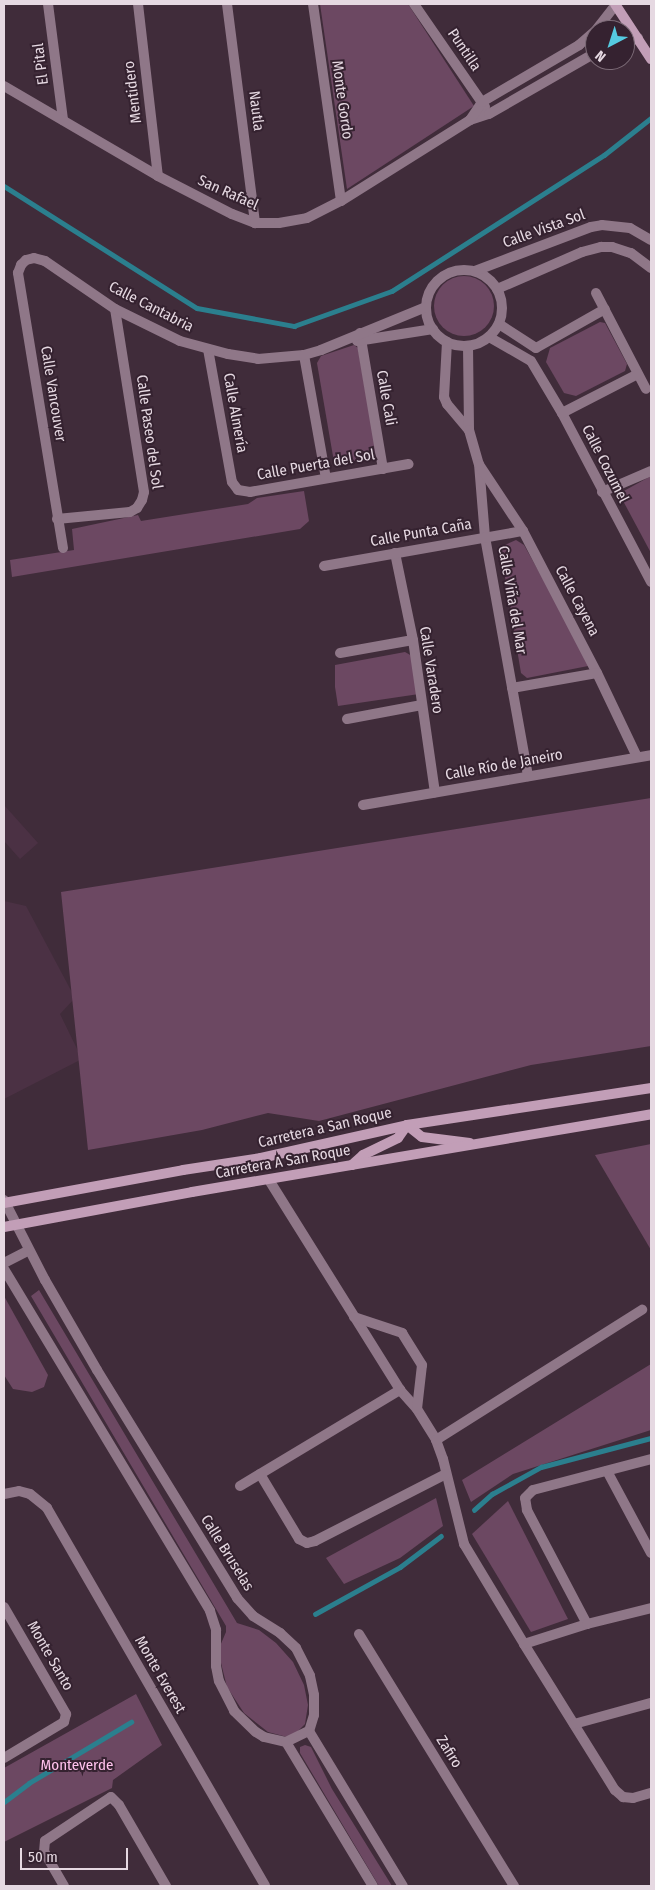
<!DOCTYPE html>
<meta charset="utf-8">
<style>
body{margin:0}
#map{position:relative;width:655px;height:1890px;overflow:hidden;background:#402c3a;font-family:"Fira Sans Condensed",sans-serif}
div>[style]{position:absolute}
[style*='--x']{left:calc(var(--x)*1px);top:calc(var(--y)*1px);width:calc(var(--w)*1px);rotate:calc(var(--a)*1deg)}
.built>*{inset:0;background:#4b3144}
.green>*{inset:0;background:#6c4862}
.round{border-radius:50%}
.stream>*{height:4.5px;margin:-2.25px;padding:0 2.25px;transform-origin:2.25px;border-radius:2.25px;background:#2b7f8e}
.street>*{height:10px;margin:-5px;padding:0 5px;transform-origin:5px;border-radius:5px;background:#8f7788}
.street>.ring{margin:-5px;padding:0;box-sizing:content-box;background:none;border:10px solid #8f7788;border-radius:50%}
.secondary>*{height:10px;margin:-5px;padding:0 5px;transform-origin:5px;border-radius:5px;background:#c29eb7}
span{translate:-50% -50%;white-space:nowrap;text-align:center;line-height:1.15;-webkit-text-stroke:4px #352230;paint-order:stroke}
.street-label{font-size:15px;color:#e6d9e2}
.park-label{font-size:15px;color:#ffc2ed}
.frame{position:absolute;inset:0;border:5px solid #e6d9e2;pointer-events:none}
.north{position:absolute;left:585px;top:20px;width:50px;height:50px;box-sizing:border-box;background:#352230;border:1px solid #7c6b77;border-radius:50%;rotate:220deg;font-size:14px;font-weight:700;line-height:20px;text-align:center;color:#e6d9e2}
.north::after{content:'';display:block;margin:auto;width:18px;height:22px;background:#55cae0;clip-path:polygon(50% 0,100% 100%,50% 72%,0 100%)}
.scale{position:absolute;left:20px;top:1848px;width:108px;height:22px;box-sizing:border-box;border:2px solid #e6d9e2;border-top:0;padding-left:6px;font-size:15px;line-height:18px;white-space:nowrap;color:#e6d9e2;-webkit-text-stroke:4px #352230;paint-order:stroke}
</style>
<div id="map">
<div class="built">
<div style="clip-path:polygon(4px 805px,38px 843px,20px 859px,4px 841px)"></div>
<div style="clip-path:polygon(4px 901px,26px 906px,75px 998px,60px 1014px,82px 1059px,4px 1099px)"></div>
</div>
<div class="green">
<div style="clip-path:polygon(320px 4px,408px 4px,474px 106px,347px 189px)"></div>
<div class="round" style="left:434px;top:276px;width:60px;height:60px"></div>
<div style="clip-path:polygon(600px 322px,605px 323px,627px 364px,625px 371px,576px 396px,564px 393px,546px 362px,550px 348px)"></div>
<div style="clip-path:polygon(354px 345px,358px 348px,376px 452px,373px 458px,338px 464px,334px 462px,317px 363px,321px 356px)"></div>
<div style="clip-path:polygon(651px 476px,651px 553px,621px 497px,622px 492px)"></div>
<div style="clip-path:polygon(304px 491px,309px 521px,300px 529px,12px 577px,10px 560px,74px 550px,72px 529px,138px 515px,141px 521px,248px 504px,257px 498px)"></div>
<div style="clip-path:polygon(516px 540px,524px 545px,589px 661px,588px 666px,527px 678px,521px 673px,500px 547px)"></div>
<div style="clip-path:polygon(405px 652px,412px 656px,419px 694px,338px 706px,335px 687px,335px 665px)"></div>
<div style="clip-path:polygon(651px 798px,651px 1046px,531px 1065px,319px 1121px,268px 1113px,202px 1130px,88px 1150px,61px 892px)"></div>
<div style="clip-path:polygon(651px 1144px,651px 1250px,595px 1155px)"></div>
<div style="clip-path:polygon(39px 1290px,237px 1623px,259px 1630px,276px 1643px,293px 1662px,304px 1685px,308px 1705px,305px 1724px,296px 1733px,287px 1737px,268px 1732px,244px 1713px,227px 1687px,220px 1659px,220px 1646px,226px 1632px,226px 1626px,31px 1296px)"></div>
<div style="clip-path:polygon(4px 1296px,48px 1375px,44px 1387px,32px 1392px,13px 1389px,4px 1375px)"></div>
<div style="clip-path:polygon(651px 1364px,651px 1430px,513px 1474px,471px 1502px,462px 1480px)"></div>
<div style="clip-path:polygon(436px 1498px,443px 1526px,400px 1558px,344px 1584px,326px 1558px)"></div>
<div style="clip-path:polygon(508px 1501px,568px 1619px,531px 1632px,472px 1534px)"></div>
<div style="clip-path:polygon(136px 1694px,162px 1745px,113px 1780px,112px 1788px,4px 1842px,4px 1768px)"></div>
<div style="clip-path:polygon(305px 1745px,311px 1747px,332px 1789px,392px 1886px,379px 1886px,300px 1753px,300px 1747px)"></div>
</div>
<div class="stream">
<div style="--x:4;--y:186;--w:228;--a:32.3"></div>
<div style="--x:197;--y:308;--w:99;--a:10.5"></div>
<div style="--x:294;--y:326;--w:104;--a:-19.7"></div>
<div style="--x:392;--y:291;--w:252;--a:-32.7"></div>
<div style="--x:604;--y:155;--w:60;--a:-38.2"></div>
<div style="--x:474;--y:1510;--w:24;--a:-42"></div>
<div style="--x:492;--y:1494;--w:56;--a:-28.9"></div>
<div style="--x:541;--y:1467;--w:114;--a:-14.8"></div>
<div style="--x:315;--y:1614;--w:97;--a:-28.9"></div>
<div style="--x:400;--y:1567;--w:51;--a:-37.1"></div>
<div style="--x:4;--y:1802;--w:31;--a:-37"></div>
<div style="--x:29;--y:1783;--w:119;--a:-30.9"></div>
</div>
<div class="street">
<div style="--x:48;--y:4;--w:117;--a:82.6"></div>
<div style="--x:138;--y:4;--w:173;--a:83.4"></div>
<div style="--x:227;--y:4;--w:221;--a:82.7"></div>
<div style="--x:313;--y:4;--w:199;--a:81.9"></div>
<div style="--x:414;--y:4;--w:125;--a:55.4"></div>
<div style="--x:596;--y:30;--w:33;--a:-52"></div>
<div style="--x:625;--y:43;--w:14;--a:-21"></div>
<div style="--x:4;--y:86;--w:178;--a:30.3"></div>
<div style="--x:158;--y:176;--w:83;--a:27.2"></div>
<div style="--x:232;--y:214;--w:25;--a:21"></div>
<div style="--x:255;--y:223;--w:24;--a:0"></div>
<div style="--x:279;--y:223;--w:28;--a:-10"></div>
<div style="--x:307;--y:218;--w:38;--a:-27"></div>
<div style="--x:341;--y:201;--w:152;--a:-32.1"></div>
<div style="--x:470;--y:120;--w:20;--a:-18"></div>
<div style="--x:489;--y:114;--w:122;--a:-29.9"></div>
<div style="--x:470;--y:120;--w:22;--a:-56"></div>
<div style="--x:482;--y:102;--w:113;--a:-30.4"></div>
<div style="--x:579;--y:45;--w:21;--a:-41"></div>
<div class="ring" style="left:426px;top:270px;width:66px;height:66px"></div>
<div style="--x:475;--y:271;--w:124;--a:-20.8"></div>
<div style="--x:591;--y:227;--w:11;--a:-10"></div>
<div style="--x:602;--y:225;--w:28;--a:6"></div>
<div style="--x:630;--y:228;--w:24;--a:30"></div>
<div style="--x:497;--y:289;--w:93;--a:-23.5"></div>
<div style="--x:582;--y:252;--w:20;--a:-15"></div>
<div style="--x:601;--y:247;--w:11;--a:0"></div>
<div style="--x:612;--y:247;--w:20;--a:18"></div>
<div style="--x:631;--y:253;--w:25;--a:37"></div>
<div style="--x:596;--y:293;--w:108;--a:62.5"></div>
<div style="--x:499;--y:324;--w:44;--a:33"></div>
<div style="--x:360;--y:333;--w:138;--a:80.4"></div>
<div style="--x:489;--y:337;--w:48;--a:29.7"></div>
<div style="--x:531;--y:361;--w:61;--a:59.2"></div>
<div style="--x:562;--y:413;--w:191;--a:62.2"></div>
<div style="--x:357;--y:341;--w:77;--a:-9"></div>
<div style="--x:447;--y:342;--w:55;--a:93.1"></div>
<div style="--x:444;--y:397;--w:8;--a:67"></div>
<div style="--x:447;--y:404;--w:34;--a:50"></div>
<div style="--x:468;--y:346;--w:84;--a:89.3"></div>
<div style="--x:469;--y:430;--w:35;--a:74"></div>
<div style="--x:479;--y:464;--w:73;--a:85.3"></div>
<div style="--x:485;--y:537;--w:243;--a:79.8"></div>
<div style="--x:536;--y:348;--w:79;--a:-29.5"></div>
<div style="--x:208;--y:349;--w:135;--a:79.8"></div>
<div style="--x:232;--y:482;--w:10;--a:53"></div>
<div style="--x:238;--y:490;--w:12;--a:9"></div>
<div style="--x:250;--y:492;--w:161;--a:-10"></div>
<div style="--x:304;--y:355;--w:125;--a:79.9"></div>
<div style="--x:562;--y:413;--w:85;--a:-27.2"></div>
<div style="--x:480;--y:466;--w:78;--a:56.5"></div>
<div style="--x:523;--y:531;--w:160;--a:62.5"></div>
<div style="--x:597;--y:673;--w:93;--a:64.5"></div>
<div style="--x:602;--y:492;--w:53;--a:-23.2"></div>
<div style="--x:57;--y:519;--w:73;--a:-5.5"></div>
<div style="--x:130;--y:512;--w:8;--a:-30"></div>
<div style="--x:137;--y:508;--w:9;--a:-58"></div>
<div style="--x:142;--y:500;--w:8;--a:-76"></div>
<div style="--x:144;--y:492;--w:185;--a:-99"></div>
<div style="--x:63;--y:548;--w:279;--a:-99.3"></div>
<div style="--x:18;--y:273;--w:9;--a:-69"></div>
<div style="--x:21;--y:265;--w:7;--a:-45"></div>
<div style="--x:26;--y:260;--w:8;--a:-14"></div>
<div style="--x:34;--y:258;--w:11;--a:15"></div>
<div style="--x:45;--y:261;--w:85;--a:34.4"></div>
<div style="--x:115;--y:309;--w:72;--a:26.2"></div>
<div style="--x:180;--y:341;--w:50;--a:15.2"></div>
<div style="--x:228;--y:354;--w:30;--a:9"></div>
<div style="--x:258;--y:359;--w:46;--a:-5"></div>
<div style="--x:304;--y:355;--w:18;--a:-16"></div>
<div style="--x:321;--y:350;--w:113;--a:-22.3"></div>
<div style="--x:395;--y:553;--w:89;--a:78.3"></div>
<div style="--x:413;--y:640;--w:154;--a:81.8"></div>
<div style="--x:324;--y:566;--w:202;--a:-10"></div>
<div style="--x:340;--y:653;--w:74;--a:-10.1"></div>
<div style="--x:512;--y:688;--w:86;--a:-10"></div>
<div style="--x:347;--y:719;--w:76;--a:-10.6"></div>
<div style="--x:363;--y:805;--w:292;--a:-9.8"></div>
<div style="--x:269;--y:1180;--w:248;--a:58"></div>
<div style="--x:400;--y:1390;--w:25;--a:48"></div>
<div style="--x:417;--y:1409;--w:36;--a:58"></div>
<div style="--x:436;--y:1440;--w:20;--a:70"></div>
<div style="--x:443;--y:1459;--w:88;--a:76.1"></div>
<div style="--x:464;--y:1544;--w:117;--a:59"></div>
<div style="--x:524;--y:1644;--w:172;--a:58.1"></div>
<div style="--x:615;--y:1790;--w:11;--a:41"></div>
<div style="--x:623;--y:1797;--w:10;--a:6"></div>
<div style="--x:633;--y:1798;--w:19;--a:-16"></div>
<div style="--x:4;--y:1200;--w:90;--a:62.9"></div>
<div style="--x:45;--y:1280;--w:104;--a:60"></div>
<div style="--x:97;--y:1370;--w:268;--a:58.4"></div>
<div style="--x:237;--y:1598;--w:24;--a:48"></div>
<div style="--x:253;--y:1616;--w:32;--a:32"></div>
<div style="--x:280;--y:1633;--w:22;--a:43"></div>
<div style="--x:296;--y:1648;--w:31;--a:63"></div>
<div style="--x:310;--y:1676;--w:19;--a:78"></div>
<div style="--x:314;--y:1695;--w:20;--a:90"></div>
<div style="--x:314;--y:1715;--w:17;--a:107"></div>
<div style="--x:309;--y:1731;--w:181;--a:58.8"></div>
<div style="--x:4;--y:1263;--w:28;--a:-27"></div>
<div style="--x:4;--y:1269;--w:399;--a:58.9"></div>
<div style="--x:210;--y:1611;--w:20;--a:72"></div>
<div style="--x:216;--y:1630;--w:36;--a:90"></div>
<div style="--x:216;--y:1666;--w:15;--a:79"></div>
<div style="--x:219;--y:1681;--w:34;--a:63"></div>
<div style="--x:234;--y:1711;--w:30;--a:44"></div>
<div style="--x:256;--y:1732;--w:9;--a:32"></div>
<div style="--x:264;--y:1737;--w:23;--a:13"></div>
<div style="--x:286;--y:1742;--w:168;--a:58.9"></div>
<div style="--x:354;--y:1317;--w:51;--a:18.4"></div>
<div style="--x:402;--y:1333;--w:38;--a:58"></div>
<div style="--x:422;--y:1365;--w:44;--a:96.5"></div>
<div style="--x:436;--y:1440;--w:244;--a:-32.3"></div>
<div style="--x:607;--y:1471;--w:93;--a:61.8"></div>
<div style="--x:260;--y:1474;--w:76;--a:59"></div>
<div style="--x:299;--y:1539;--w:9;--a:27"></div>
<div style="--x:307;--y:1543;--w:8;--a:-14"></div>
<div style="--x:315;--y:1541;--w:147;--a:-27.1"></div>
<div style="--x:240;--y:1486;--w:187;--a:-31"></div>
<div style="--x:4;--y:1494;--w:15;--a:-11"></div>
<div style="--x:19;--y:1491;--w:11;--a:15"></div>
<div style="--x:30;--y:1494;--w:22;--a:39"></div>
<div style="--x:47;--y:1508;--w:436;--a:60"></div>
<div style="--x:4;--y:1607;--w:124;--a:59.9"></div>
<div style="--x:66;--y:1714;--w:8;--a:104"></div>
<div style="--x:64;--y:1722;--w:70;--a:149"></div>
<div style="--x:587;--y:1624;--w:129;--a:-117.8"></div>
<div style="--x:527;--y:1510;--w:12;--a:-99"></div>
<div style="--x:525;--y:1498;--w:11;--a:-45"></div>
<div style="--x:533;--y:1490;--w:122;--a:-14.7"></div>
<div style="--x:359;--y:1634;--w:296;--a:58.4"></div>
<div style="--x:524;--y:1644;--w:66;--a:-17.6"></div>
<div style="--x:587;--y:1624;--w:66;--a:-14"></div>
<div style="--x:574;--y:1724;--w:80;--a:-15.3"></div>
<div style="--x:286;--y:1742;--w:25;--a:-26"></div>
<div style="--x:64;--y:1886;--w:39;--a:-120"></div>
<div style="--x:44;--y:1852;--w:11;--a:-85"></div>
<div style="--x:45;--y:1841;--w:79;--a:-33.7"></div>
<div style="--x:111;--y:1797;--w:11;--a:45"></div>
<div style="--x:119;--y:1805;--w:94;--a:59.9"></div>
</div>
<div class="secondary">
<div style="--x:615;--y:4;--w:66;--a:56.8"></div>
<div style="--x:352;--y:1165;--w:15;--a:-42"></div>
<div style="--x:363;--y:1155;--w:39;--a:-26"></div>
<div style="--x:398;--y:1138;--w:16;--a:-55"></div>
<div style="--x:407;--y:1125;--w:19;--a:39"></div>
<div style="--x:422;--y:1137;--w:48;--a:7.1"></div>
<div style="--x:4;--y:1203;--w:182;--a:-10.4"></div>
<div style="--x:183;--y:1170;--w:79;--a:-8.7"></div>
<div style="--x:261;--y:1158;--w:150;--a:-12.7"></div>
<div style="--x:407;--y:1125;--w:247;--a:-8.6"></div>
<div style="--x:4;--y:1227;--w:191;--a:-10.5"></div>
<div style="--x:192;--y:1192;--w:466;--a:-9.6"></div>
</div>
<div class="street-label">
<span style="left:464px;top:50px;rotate:56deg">Puntilla</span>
<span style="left:41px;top:64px;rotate:-97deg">El Pital</span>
<span style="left:133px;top:92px;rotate:-97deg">Mentidero</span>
<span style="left:342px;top:100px;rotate:82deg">Monte Gordo</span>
<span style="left:256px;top:111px;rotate:83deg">Nautla</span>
<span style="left:228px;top:193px;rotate:24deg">San Rafael</span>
<span style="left:544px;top:229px;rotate:-20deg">Calle Vista Sol</span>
<span style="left:151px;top:307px;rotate:27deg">Calle Cantabria</span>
<span style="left:53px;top:394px;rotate:81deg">Calle Vancouver</span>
<span style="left:386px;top:398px;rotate:80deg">Calle Cali</span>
<span style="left:235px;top:413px;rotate:80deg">Calle Almería</span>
<span style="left:149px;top:432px;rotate:82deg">Calle Paseo del Sol</span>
<span style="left:605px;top:464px;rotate:63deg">Calle Cozumel</span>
<span style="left:316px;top:465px;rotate:-10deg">Calle Puerta del Sol</span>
<span style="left:421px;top:533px;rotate:-10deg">Calle Punta Caña</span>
<span style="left:512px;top:600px;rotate:80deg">Calle Viña del Mar</span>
<span style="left:577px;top:601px;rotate:62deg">Calle Cayena</span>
<span style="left:431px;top:670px;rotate:81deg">Calle Varadero</span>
<span style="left:504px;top:765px;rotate:-10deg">Calle Río de Janeiro</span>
<span style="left:325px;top:1128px;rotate:-13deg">Carretera a San Roque</span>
<span style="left:283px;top:1162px;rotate:-10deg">Carretera A San Roque</span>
<span style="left:227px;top:1553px;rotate:58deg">Calle Bruselas</span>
<span style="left:50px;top:1656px;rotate:60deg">Monte Santo</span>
<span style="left:160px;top:1675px;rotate:60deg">Monte Everest</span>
<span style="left:449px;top:1752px;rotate:58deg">Zafiro</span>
</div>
<div class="park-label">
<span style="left:77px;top:1766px">Monteverde</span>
</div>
<div class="frame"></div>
<div class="north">N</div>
<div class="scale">50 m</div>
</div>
